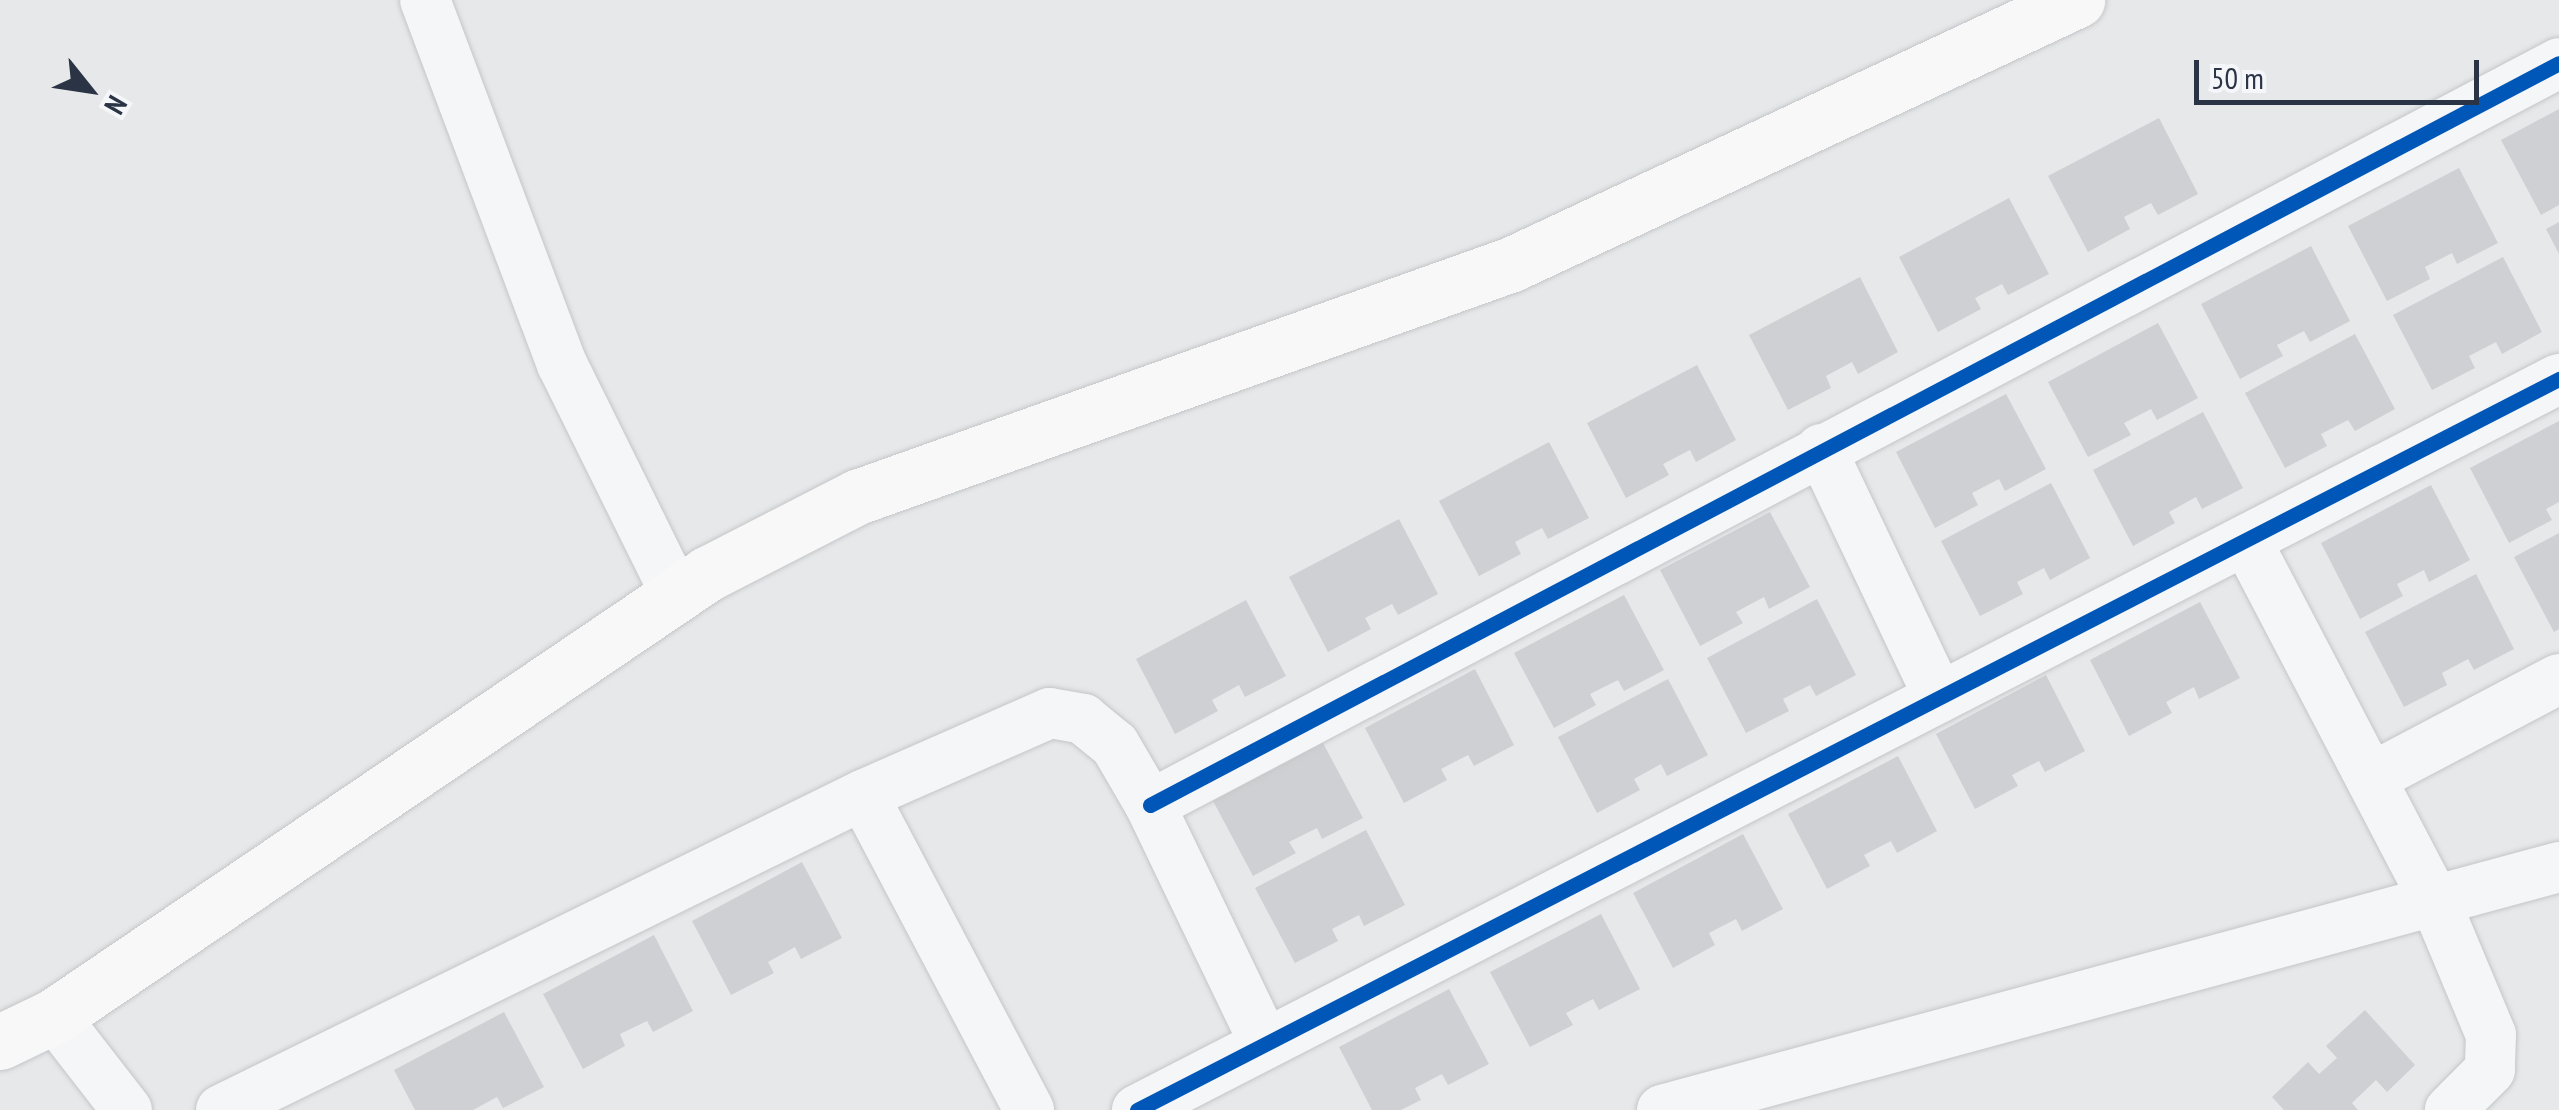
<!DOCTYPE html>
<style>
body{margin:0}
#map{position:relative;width:2559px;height:1110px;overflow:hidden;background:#e6e8ea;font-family:"PT Sans Narrow",sans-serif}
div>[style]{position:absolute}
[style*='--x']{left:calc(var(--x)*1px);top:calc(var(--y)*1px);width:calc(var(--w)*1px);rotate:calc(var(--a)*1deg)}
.building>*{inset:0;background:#ced0d3}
.roads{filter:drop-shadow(0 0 2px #c4c6c8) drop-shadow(0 0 2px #c4c6c8)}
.minor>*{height:50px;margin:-25px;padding:0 25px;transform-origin:25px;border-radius:25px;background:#f5f6f7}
.major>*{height:55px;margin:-27.5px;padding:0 27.5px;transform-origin:27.5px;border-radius:27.5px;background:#f8f8f8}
.cycleway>*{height:15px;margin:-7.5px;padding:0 7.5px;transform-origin:7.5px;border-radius:7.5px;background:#0057b8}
span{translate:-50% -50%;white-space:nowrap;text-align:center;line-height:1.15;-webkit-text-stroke:8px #f4f6f9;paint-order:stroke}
.north{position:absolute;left:40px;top:40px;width:100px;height:100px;-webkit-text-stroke:8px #f4f6f9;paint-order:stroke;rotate:120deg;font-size:28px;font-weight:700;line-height:40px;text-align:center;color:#2b3445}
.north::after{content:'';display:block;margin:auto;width:35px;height:45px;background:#2b3445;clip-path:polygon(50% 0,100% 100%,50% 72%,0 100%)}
.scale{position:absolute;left:2194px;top:60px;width:285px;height:45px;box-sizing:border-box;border:5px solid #2b3445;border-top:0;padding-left:12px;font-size:30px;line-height:35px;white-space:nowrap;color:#2b3445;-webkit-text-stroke:8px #f4f6f9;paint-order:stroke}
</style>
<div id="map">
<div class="building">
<div style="clip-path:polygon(2559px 109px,2559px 205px,2541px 215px,2501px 140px)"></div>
<div style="clip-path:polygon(2159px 118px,2198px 194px,2158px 215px,2151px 203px,2124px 217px,2130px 229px,2088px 252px,2048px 176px)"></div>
<div style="clip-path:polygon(2459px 168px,2498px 243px,2457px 264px,2452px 253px,2425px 267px,2430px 279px,2387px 301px,2348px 226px)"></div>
<div style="clip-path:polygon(2009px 198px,2049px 274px,2008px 295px,2002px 284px,1975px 298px,1981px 309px,1938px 332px,1899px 257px)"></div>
<div style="clip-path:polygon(2559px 222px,2559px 254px,2546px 229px)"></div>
<div style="clip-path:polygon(2311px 246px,2350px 321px,2310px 342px,2304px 331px,2277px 345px,2283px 356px,2240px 379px,2201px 304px)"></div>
<div style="clip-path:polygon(2503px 257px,2542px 332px,2502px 354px,2496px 342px,2469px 356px,2475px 368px,2432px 390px,2393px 315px)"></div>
<div style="clip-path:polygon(1860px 277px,1898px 352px,1858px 374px,1852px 362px,1826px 376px,1831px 388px,1788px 410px,1749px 335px)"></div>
<div style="clip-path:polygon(2158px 323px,2198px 398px,2157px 420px,2151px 409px,2124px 423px,2131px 435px,2088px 457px,2048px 382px)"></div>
<div style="clip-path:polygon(2355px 334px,2395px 409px,2355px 431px,2348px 420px,2321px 434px,2327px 446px,2285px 468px,2245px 393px)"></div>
<div style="clip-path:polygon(1697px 365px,1736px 440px,1696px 462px,1690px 450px,1663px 464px,1669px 475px,1626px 498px,1587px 423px)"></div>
<div style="clip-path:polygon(2006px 394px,2046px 469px,2005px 491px,1999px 479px,1972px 493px,1978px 505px,1935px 528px,1896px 452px)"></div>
<div style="clip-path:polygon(2203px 412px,2243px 488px,2202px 509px,2196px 497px,2169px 512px,2175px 523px,2133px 546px,2093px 470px)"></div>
<div style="clip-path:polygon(2559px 421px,2559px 502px,2546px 509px,2552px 520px,2509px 543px,2470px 468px)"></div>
<div style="clip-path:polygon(1549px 442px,1589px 518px,1548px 539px,1542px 528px,1515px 542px,1521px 554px,1479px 576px,1439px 501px)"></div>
<div style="clip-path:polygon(2051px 483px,2090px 558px,2050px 580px,2044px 568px,2017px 582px,2023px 594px,1980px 616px,1941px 541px)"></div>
<div style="clip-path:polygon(2431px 485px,2470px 560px,2429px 582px,2424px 570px,2397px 584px,2403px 596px,2360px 619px,2321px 543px)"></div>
<div style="clip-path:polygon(1770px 512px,1810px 587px,1769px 609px,1764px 597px,1736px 612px,1743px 623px,1700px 646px,1660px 570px)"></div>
<div style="clip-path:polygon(1399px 519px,1438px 594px,1398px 615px,1392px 604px,1365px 618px,1371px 629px,1328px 652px,1289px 577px)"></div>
<div style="clip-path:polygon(2559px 533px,2559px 629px,2554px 632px,2514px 557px)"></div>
<div style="clip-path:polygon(2476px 574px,2514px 649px,2474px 670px,2468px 659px,2442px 673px,2447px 685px,2404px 707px,2365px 632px)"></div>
<div style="clip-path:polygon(1624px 595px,1664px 670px,1624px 691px,1618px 680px,1590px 694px,1596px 705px,1554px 728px,1514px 653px)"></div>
<div style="clip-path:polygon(1817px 599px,1856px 675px,1816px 696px,1810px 685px,1783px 699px,1789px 711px,1746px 733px,1707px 658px)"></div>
<div style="clip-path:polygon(1246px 600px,1286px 676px,1245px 697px,1239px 685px,1212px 700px,1218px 711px,1175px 734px,1136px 659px)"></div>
<div style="clip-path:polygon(2200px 602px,2240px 678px,2199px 699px,2194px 687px,2166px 702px,2172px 713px,2129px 736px,2090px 660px)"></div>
<div style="clip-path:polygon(1475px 669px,1514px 745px,1474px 766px,1468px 755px,1441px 769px,1447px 780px,1404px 803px,1365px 728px)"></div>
<div style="clip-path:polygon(2046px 675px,2085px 751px,2045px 772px,2039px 761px,2012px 775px,2018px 786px,1975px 809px,1936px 734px)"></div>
<div style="clip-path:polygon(1668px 679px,1708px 755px,1667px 776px,1661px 764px,1634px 779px,1640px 790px,1597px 813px,1558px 737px)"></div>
<div style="clip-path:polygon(1323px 743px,1363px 818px,1322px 839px,1317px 828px,1289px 842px,1296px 853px,1253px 876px,1213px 801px)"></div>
<div style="clip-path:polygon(1898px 756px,1937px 831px,1897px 853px,1891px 841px,1864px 855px,1870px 866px,1827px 889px,1788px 814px)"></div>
<div style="clip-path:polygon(1366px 830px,1405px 905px,1364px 926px,1359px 915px,1332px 929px,1338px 941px,1295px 963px,1255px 888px)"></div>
<div style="clip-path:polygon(1743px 834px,1783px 909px,1742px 931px,1736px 919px,1709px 933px,1715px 945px,1673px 968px,1633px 893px)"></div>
<div style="clip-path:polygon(802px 862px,842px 938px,801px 959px,795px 947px,768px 962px,774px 973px,731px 995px,692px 921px)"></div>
<div style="clip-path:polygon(1601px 914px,1640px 989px,1599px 1010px,1593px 999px,1566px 1013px,1573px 1025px,1530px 1047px,1490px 972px)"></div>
<div style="clip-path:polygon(654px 935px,693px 1011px,653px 1032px,647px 1021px,620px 1034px,625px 1046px,583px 1069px,543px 994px)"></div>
<div style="clip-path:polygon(1449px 989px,1489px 1064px,1448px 1085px,1442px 1074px,1415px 1088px,1421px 1100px,1401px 1110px,1372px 1110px,1339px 1047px)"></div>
<div style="clip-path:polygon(2365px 1010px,2415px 1065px,2387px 1092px,2376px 1080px,2352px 1103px,2358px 1110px,2284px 1110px,2272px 1097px,2308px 1062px,2319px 1074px,2337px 1058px,2326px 1046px)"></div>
<div style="clip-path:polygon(504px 1012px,544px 1087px,503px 1108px,497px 1097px,473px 1110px,415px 1110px,394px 1070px)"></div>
</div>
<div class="roads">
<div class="minor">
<div style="--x:425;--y:0;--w:389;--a:69.4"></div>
<div style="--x:562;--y:364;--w:258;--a:63.7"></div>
<div style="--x:1821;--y:449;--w:275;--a:64.6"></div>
<div style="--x:2246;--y:540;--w:407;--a:62.4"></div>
<div style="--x:2435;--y:901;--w:145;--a:67.3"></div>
<div style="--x:2491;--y:1035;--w:35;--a:92"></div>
<div style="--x:2490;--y:1070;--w:57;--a:135"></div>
<div style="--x:2371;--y:778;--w:212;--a:-27.8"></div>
<div style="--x:863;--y:795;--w:356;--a:62.2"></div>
<div style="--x:1150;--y:805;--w:1592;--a:-27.77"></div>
<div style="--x:54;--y:1016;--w:119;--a:52.2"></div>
<div style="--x:221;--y:1110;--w:715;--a:-26.14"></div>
<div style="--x:863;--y:795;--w:204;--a:-23.7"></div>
<div style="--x:1050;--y:713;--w:34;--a:10"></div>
<div style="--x:1083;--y:719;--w:41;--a:39.1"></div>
<div style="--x:1115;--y:745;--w:69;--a:59.7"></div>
<div style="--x:1150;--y:805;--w:265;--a:64.3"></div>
<div style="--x:1137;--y:1110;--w:1599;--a:-27.21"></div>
<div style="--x:1662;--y:1110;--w:929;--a:-15.16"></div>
</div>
<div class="major">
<div style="--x:0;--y:1042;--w:60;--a:-25.7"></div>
<div style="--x:54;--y:1016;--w:789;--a:-34.09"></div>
<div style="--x:707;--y:574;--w:169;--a:-27.2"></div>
<div style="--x:857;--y:497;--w:695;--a:-19.58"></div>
<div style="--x:1512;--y:264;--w:624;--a:-25.04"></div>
</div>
</div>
<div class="cycleway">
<div style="--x:1150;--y:805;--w:1592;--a:-27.77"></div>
<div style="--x:1137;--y:1110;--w:1599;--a:-27.21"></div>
</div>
<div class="north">N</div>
<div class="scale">50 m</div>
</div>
